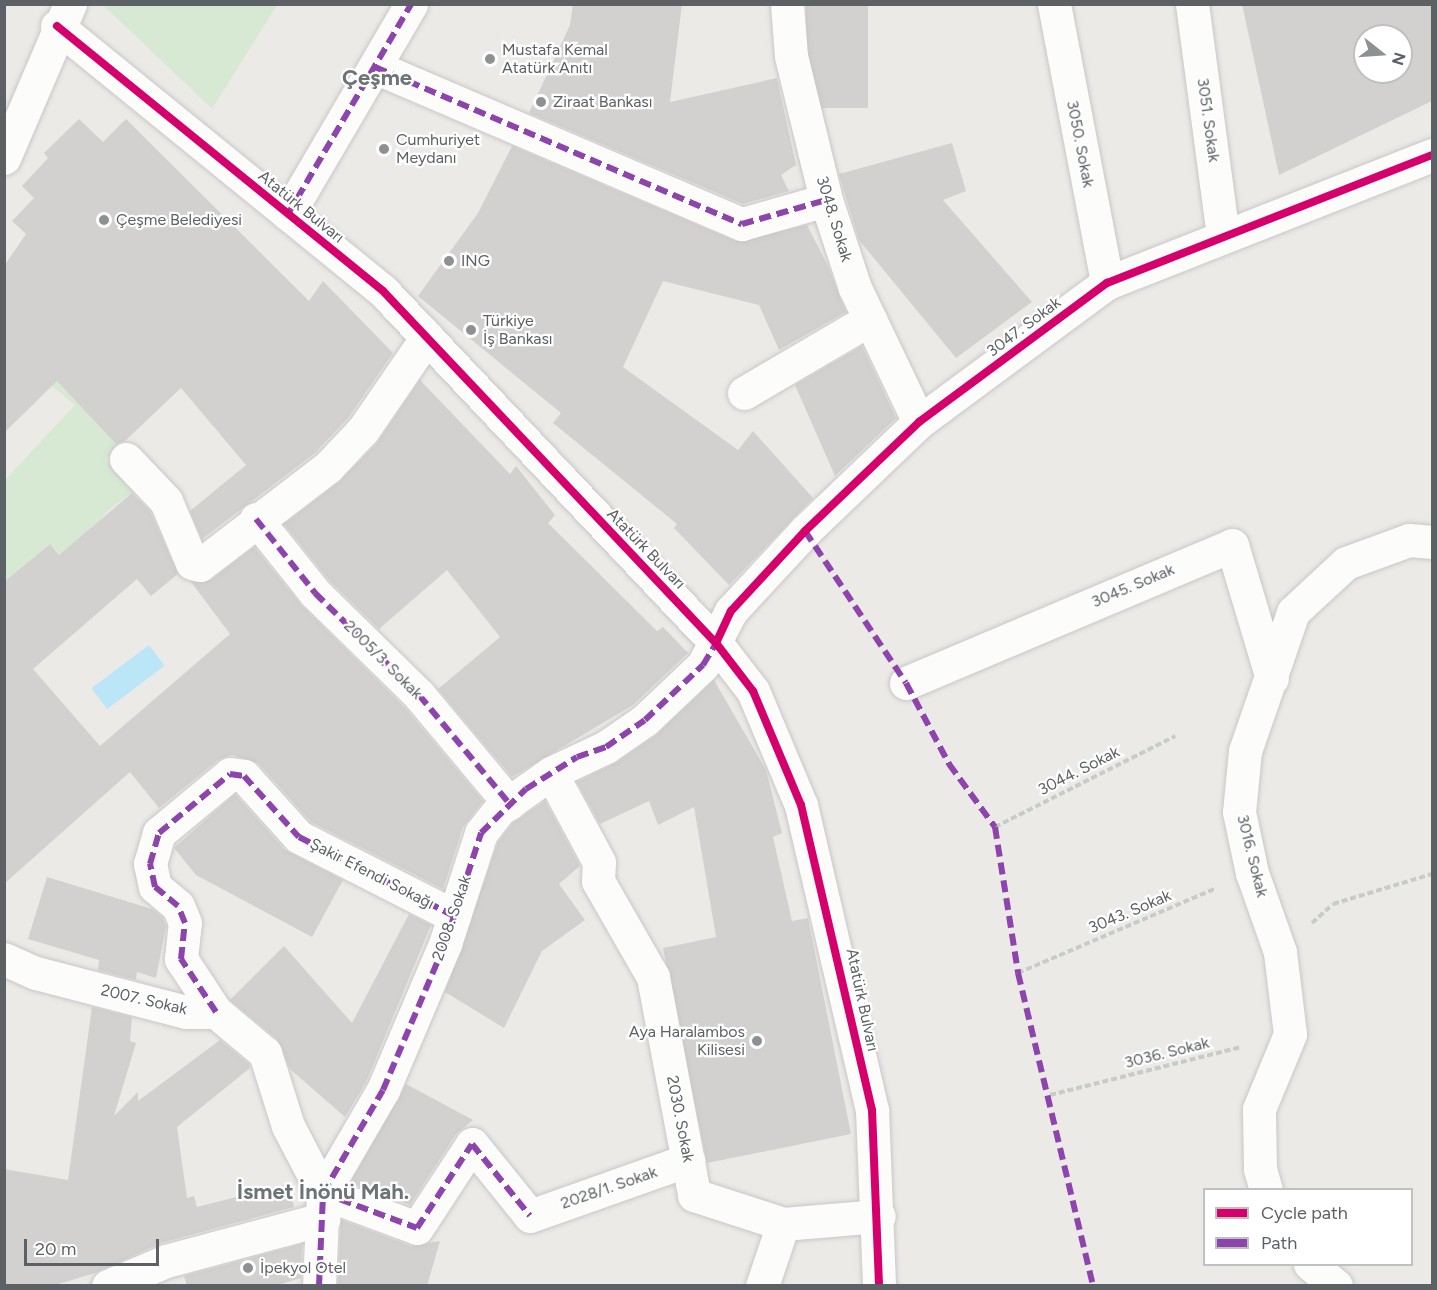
<!DOCTYPE html>
<meta charset="utf-8">
<style>
body{margin:0}
#map{position:relative;width:1437px;height:1290px;overflow:hidden;background:#eceae7;font-family:Figtree,sans-serif}
div>[style]{position:absolute}
[style*='--x']{left:calc(var(--x)*1px);top:calc(var(--y)*1px);width:calc(var(--w)*1px);rotate:calc(var(--a)*1deg)}
.green>*{inset:0;background:#d7e9d2}
.water>*{inset:0;background:#bae6f8;transform-origin:0 0}
.building>*{inset:0;background:#d3d1cf;transform-origin:0 0}
.path>*{height:4px;margin-top:-2px;transform-origin:0;background:repeating-linear-gradient(90deg,#c7ccc9 0 6px,transparent 0 9px)}
.roads{filter:drop-shadow(0 0 2px #c8c7c8) drop-shadow(0 0 2px #c8c7c8)}
.minor>*{height:33px;margin:-16.5px;padding:0 16.5px;transform-origin:16.5px;border-radius:16.5px;background:#fcfcfb}
.quiet>*{height:6px;margin-top:-3px;transform-origin:0;background:repeating-linear-gradient(90deg,#8e44ad 0 12px,transparent 0 18px)}
.cycleway>*{height:8px;margin:-4px;padding:0 4px;transform-origin:4px;border-radius:4px;background:#d6006c}
.dots>*{width:16px;height:16px;translate:-50% -50%;box-sizing:border-box;border:3px solid #fff;border-radius:50%}
span{translate:-50% -50%;white-space:nowrap;text-align:center;line-height:1.15;-webkit-text-stroke:4.5px #fff;paint-order:stroke}
.poi-label{font-size:16px;color:#5c6165}
.left{translate:0 -50%;text-align:left}
.right{translate:-100% -50%;text-align:right}
.street-label{font-size:16px;color:#5c6165}
.district-label{font-size:22px;color:#6d7477;font-weight:700}
.frame{position:absolute;inset:0;border:6px solid #5c6165;pointer-events:none}
.legend{position:absolute;left:1203px;top:1188px;width:210px;height:78px;box-sizing:border-box;background:#fff;border:2px solid #bec0c1;margin:0;padding:8px 10px;list-style:none;font-size:18px;color:#5c6165}
.legend li{display:flex;align-items:center;gap:12px;height:30px}
.legend b{width:30px;border:2px solid #bec0c1}
.north{position:absolute;left:1353px;top:24px;width:60px;height:60px;box-sizing:border-box;background:#fff;border:2px solid #bec0c1;border-radius:50%;rotate:107deg;font-size:16px;font-weight:700;line-height:24px;text-align:center;color:#5c6165}
.north::after{content:'';display:block;margin:auto;width:21px;height:27px;background:#8e9192;clip-path:polygon(50% 0,100% 100%,50% 72%,0 100%)}
.scale{position:absolute;left:24px;top:1239px;width:135px;height:27px;box-sizing:border-box;border:3px solid #5c6165;border-top:0;padding-left:8px;font-size:18px;line-height:21px;white-space:nowrap;color:#5c6165;-webkit-text-stroke:4px #fff;paint-order:stroke}
</style>
<div id="map">
<div class="green">
<div style="clip-path:polygon(103px 5px,277px 5px,212px 109px)"></div>
<div style="clip-path:polygon(70px 350px,86px 411px,119px 447px,105px 459px,133px 492px,110px 509px,63px 559px,50px 544px,5px 582px,4px 481px,75px 405px,41px 377px)"></div>
</div>
<div class="water">
<div style="left:149px;top:645px;width:26px;height:72px;rotate:53deg"></div>
</div>
<div class="building">
<div style="clip-path:polygon(573px 4px,682px 4px,670px 102px,777px 78px,796px 165px,781px 175px,789px 191px,743px 204px,529px 113px,570px 25px)"></div>
<div style="left:806px;top:4px;width:62px;height:104px"></div>
<div style="clip-path:polygon(evenodd,1242px 4px,1432px 4px,1432px 101px,1279px 175px,1242px 4px,1365px 36px,1401px 36px,1401px 72px,1365px 72px,1365px 36px)"></div>
<div style="clip-path:polygon(79px 119px,103px 142px,126px 119px,309px 301px,323px 281px,393px 353px,348px 418px,315px 453px,202px 539px,190px 511px,246px 465px,181px 388px,125px 441px,116px 444px,57px 381px,4px 433px,4px 266px,26px 234px,12px 221px,34px 198px,22px 186px,48px 158px,44px 153px)"></div>
<div style="clip-path:polygon(952px 143px,966px 191px,943px 200px,1032px 302px,956px 358px,859px 240px,839px 174px)"></div>
<div style="clip-path:polygon(512px 146px,735px 241px,807px 225px,828px 266px,846px 312px,779px 350px,759px 305px,663px 281px,623px 367px,738px 450px,753px 431px,813px 498px,729px 585px,674px 528px,677px 524px,553px 423px,561px 413px,418px 296px,478px 213px)"></div>
<div style="clip-path:polygon(862px 346px,896px 418px,835px 476px,795px 385px)"></div>
<div style="clip-path:polygon(420px 380px,510px 474px,516px 466px,555px 515px,548px 523px,657px 631px,663px 627px,688px 653px,633px 705px,512px 777px,438px 689px,500px 637px,447px 570px,379px 629px,329px 580px,284px 524px,339px 482px,377px 443px)"></div>
<div style="clip-path:polygon(132px 493px,150px 511px,178px 574px,151px 596px,137px 579px,33px 669px,100px 746px,230px 634px,191px 582px,211px 580px,254px 547px,302px 606px,405px 708px,483px 801px,463px 827px,443px 889px,311px 822px,258px 763px,232px 755px,218px 760px,159px 808px,130px 772px,4px 884px,4px 582px,50px 544px,59px 555px)"></div>
<div style="clip-path:polygon(714px 680px,766px 770px,782px 833px,773px 837px,792px 921px,808px 918px,851px 1134px,707px 1163px,663px 948px,716px 937px,694px 807px,658px 825px,649px 801px,600px 824px,577px 782px,617px 762px,656px 735px)"></div>
<div style="clip-path:polygon(235px 794px,285px 850px,343px 880px,312px 937px,196px 875px,174px 848px)"></div>
<div style="clip-path:polygon(545px 801px,580px 866px,559px 884px,585px 920px,542px 951px,504px 1028px,445px 992px,498px 842px,513px 823px)"></div>
<div style="clip-path:polygon(47px 877px,152px 909px,162px 917px,166px 926px,156px 978px,137px 972px,136px 980px,98px 970px,99px 960px,28px 939px)"></div>
<div style="clip-path:polygon(409px 914px,431px 925px,366px 1082px,345px 1117px,290px 1069px,277px 1039px,230px 1000px,284px 946px,352px 1023px)"></div>
<div style="clip-path:polygon(92px 1007px,132px 1017px,130px 1041px,136px 1043px,114px 1116px,138px 1092px,138px 1101px,220px 1040px,249px 1064px,250px 1068px,177px 1127px,187px 1198px,194px 1196px,197px 1207px,288px 1184px,294px 1207px,161px 1243px,95px 1273px,52px 1286px,4px 1286px,4px 1169px,68px 1180px)"></div>
<div style="clip-path:polygon(406px 1084px,473px 1120px,456px 1134px,410px 1205px,350px 1183px)"></div>
<div style="clip-path:polygon(341px 1220px,411px 1246px,440px 1241px,427px 1286px,338px 1286px)"></div>
<div style="clip-path:polygon(302px 1244px,301px 1278px,275px 1286px,187px 1286px,184px 1276px)"></div>
</div>
<div class="path">
<div style="--x:995;--y:827;--w:202;--a:-26.8"></div>
<div style="--x:1312;--y:923;--w:28;--a:-42"></div>
<div style="--x:1333;--y:904;--w:103;--a:-16.9"></div>
<div style="--x:1018;--y:973;--w:215;--a:-23.2"></div>
<div style="--x:1050;--y:1095;--w:197;--a:-14.1"></div>
</div>
<div class="roads">
<div class="minor">
<div style="--x:787;--y:4;--w:52;--a:85.6"></div>
<div style="--x:791;--y:56;--w:148;--a:76.3"></div>
<div style="--x:826;--y:200;--w:93;--a:71.8"></div>
<div style="--x:855;--y:288;--w:148;--a:64.5"></div>
<div style="--x:1054;--y:4;--w:284;--a:79.2"></div>
<div style="--x:1192;--y:4;--w:234;--a:82.4"></div>
<div style="--x:57;--y:26;--w:420;--a:39.1"></div>
<div style="--x:383;--y:291;--w:485;--a:46.6"></div>
<div style="--x:716;--y:643;--w:61;--a:52.4"></div>
<div style="--x:753;--y:691;--w:124;--a:67.2"></div>
<div style="--x:801;--y:805;--w:313;--a:76.9"></div>
<div style="--x:872;--y:1110;--w:176;--a:87.7"></div>
<div style="--x:375;--y:67;--w:399;--a:23.2"></div>
<div style="--x:742;--y:224;--w:87;--a:-15.9"></div>
<div style="--x:4;--y:158;--w:168;--a:-66.8"></div>
<div style="--x:288;--y:214;--w:243;--a:-59.6"></div>
<div style="--x:744;--y:393;--w:146;--a:-30.4"></div>
<div style="--x:126;--y:459;--w:58;--a:46.4"></div>
<div style="--x:166;--y:501;--w:67;--a:67.2"></div>
<div style="--x:192;--y:563;--w:8;--a:14"></div>
<div style="--x:200;--y:565;--w:161;--a:-37.4"></div>
<div style="--x:328;--y:467;--w:51;--a:-46.6"></div>
<div style="--x:363;--y:430;--w:113;--a:-55.5"></div>
<div style="--x:256;--y:519;--w:95;--a:51.4"></div>
<div style="--x:315;--y:593;--w:146;--a:44.4"></div>
<div style="--x:419;--y:695;--w:141;--a:50.2"></div>
<div style="--x:906;--y:683;--w:354;--a:-22.9"></div>
<div style="--x:1232;--y:545;--w:139;--a:73.3"></div>
<div style="--x:551;--y:773;--w:101;--a:61.7"></div>
<div style="--x:599;--y:862;--w:19;--a:93"></div>
<div style="--x:598;--y:881;--w:111;--a:60.2"></div>
<div style="--x:653;--y:977;--w:222;--a:79.3"></div>
<div style="--x:694;--y:1195;--w:94;--a:18"></div>
<div style="--x:783;--y:1224;--w:96;--a:-4.8"></div>
<div style="--x:4;--y:959;--w:35;--a:24"></div>
<div style="--x:36;--y:973;--w:155;--a:14.6"></div>
<div style="--x:186;--y:1012;--w:30;--a:0"></div>
<div style="--x:216;--y:1012;--w:64;--a:39.9"></div>
<div style="--x:265;--y:1053;--w:77;--a:72.5"></div>
<div style="--x:288;--y:1126;--w:76;--a:62.4"></div>
<div style="--x:323;--y:1193;--w:100;--a:20.4"></div>
<div style="--x:417;--y:1228;--w:100;--a:-56.8"></div>
<div style="--x:472;--y:1144;--w:92;--a:51.1"></div>
<div style="--x:530;--y:1216;--w:168;--a:-19.5"></div>
<div style="--x:216;--y:1012;--w:64;--a:-123.4"></div>
<div style="--x:181;--y:959;--w:36;--a:-84"></div>
<div style="--x:185;--y:923;--w:18;--a:-112"></div>
<div style="--x:178;--y:906;--w:30;--a:-140"></div>
<div style="--x:155;--y:887;--w:24;--a:-102"></div>
<div style="--x:150;--y:864;--w:32;--a:-74"></div>
<div style="--x:159;--y:833;--w:92;--a:-39.7"></div>
<div style="--x:230;--y:774;--w:14;--a:8"></div>
<div style="--x:244;--y:776;--w:82;--a:48"></div>
<div style="--x:299;--y:837;--w:174;--a:27"></div>
<div style="--x:1266;--y:1190;--w:22;--a:-106"></div>
<div style="--x:1260;--y:1169;--w:60;--a:-91"></div>
<div style="--x:1259;--y:1109;--w:81;--a:-67.5"></div>
<div style="--x:1290;--y:1034;--w:83;--a:-97"></div>
<div style="--x:1280;--y:952;--w:84;--a:-109.5"></div>
<div style="--x:1252;--y:873;--w:62;--a:-102"></div>
<div style="--x:1239;--y:812;--w:61;--a:-84.4"></div>
<div style="--x:1245;--y:751;--w:147;--a:-70.9"></div>
<div style="--x:1293;--y:612;--w:72;--a:-42.8"></div>
<div style="--x:1346;--y:563;--w:67;--a:-20.1"></div>
<div style="--x:1409;--y:540;--w:23;--a:5"></div>
<div style="--x:1310;--y:1264;--w:34;--a:40"></div>
<div style="--x:108;--y:1286;--w:63;--a:-23.3"></div>
<div style="--x:166;--y:1261;--w:163;--a:-15"></div>
<div style="--x:319;--y:1286;--w:93;--a:-87.5"></div>
<div style="--x:323;--y:1193;--w:119;--a:-59.8"></div>
<div style="--x:383;--y:1090;--w:159;--a:-67"></div>
<div style="--x:445;--y:944;--w:117;--a:-72"></div>
<div style="--x:481;--y:833;--w:31;--a:-52"></div>
<div style="--x:500;--y:809;--w:62;--a:-35.2"></div>
<div style="--x:551;--y:773;--w:61;--a:-25.3"></div>
<div style="--x:606;--y:747;--w:47;--a:-34.7"></div>
<div style="--x:645;--y:720;--w:80;--a:-43.5"></div>
<div style="--x:703;--y:665;--w:61;--a:-62.6"></div>
<div style="--x:731;--y:611;--w:109;--a:-47.2"></div>
<div style="--x:805;--y:531;--w:158;--a:-43.7"></div>
<div style="--x:919;--y:422;--w:234;--a:-36.5"></div>
<div style="--x:1107;--y:283;--w:349;--a:-21.5"></div>
<div style="--x:762;--y:1286;--w:65;--a:-71.3"></div>
</div>
</div>
<div class="quiet">
<div style="--x:375;--y:67;--w:399;--a:23.2"></div>
<div style="--x:742;--y:224;--w:87;--a:-15.9"></div>
<div style="--x:288;--y:214;--w:243;--a:-59.6"></div>
<div style="--x:256;--y:519;--w:95;--a:51.4"></div>
<div style="--x:315;--y:593;--w:146;--a:44.4"></div>
<div style="--x:419;--y:695;--w:141;--a:50.2"></div>
<div style="--x:805;--y:531;--w:182;--a:56.4"></div>
<div style="--x:906;--y:683;--w:92;--a:62"></div>
<div style="--x:949;--y:764;--w:78;--a:53.9"></div>
<div style="--x:995;--y:827;--w:148;--a:81"></div>
<div style="--x:1018;--y:973;--w:322;--a:76.5"></div>
<div style="--x:216;--y:1012;--w:64;--a:-123.4"></div>
<div style="--x:181;--y:959;--w:36;--a:-84"></div>
<div style="--x:185;--y:923;--w:18;--a:-112"></div>
<div style="--x:178;--y:906;--w:30;--a:-140"></div>
<div style="--x:155;--y:887;--w:24;--a:-102"></div>
<div style="--x:150;--y:864;--w:32;--a:-74"></div>
<div style="--x:159;--y:833;--w:92;--a:-39.7"></div>
<div style="--x:230;--y:774;--w:14;--a:8"></div>
<div style="--x:244;--y:776;--w:82;--a:48"></div>
<div style="--x:299;--y:837;--w:174;--a:27"></div>
<div style="--x:323;--y:1193;--w:100;--a:20.4"></div>
<div style="--x:417;--y:1228;--w:100;--a:-56.8"></div>
<div style="--x:472;--y:1144;--w:92;--a:51.1"></div>
<div style="--x:319;--y:1286;--w:93;--a:-87.5"></div>
<div style="--x:323;--y:1193;--w:119;--a:-59.8"></div>
<div style="--x:383;--y:1090;--w:159;--a:-67"></div>
<div style="--x:445;--y:944;--w:117;--a:-72"></div>
<div style="--x:481;--y:833;--w:63;--a:-44.4"></div>
<div style="--x:526;--y:789;--w:60;--a:-32.1"></div>
<div style="--x:577;--y:757;--w:31;--a:-19"></div>
<div style="--x:606;--y:747;--w:47;--a:-34.7"></div>
<div style="--x:645;--y:720;--w:80;--a:-43.5"></div>
<div style="--x:703;--y:665;--w:26;--a:-59"></div>
</div>
<div class="cycleway">
<div style="--x:57;--y:26;--w:420;--a:39.1"></div>
<div style="--x:383;--y:291;--w:485;--a:46.6"></div>
<div style="--x:716;--y:643;--w:61;--a:52.4"></div>
<div style="--x:753;--y:691;--w:124;--a:67.2"></div>
<div style="--x:801;--y:805;--w:313;--a:76.9"></div>
<div style="--x:872;--y:1110;--w:176;--a:87.7"></div>
<div style="--x:716;--y:643;--w:35;--a:-65"></div>
<div style="--x:731;--y:611;--w:109;--a:-47.2"></div>
<div style="--x:805;--y:531;--w:158;--a:-43.7"></div>
<div style="--x:919;--y:422;--w:234;--a:-36.5"></div>
<div style="--x:1107;--y:283;--w:349;--a:-21.5"></div>
</div>
<div class="dots">
<div style="left:490px;top:59px;background:#8e9192"></div>
<div style="left:541px;top:102px;background:#8e9192"></div>
<div style="left:384px;top:149px;background:#8e9192"></div>
<div style="left:104px;top:220px;background:#8e9192"></div>
<div style="left:449px;top:261px;background:#8e9192"></div>
<div style="left:471px;top:330px;background:#8e9192"></div>
<div style="left:757px;top:1041px;background:#8e9192"></div>
<div style="left:248px;top:1268px;background:#8e9192"></div>
</div>
<div class="poi-label">
<span class="left" style="left:502px;top:59px">Mustafa Kemal<br>Atatürk Anıtı</span>
<span class="left" style="left:553px;top:102px">Ziraat Bankası</span>
<span class="left" style="left:396px;top:149px">Cumhuriyet<br>Meydanı</span>
<span class="left" style="left:116px;top:220px">Çeşme Belediyesi</span>
<span class="left" style="left:461px;top:261px">ING</span>
<span class="left" style="left:483px;top:330px">Türkiye<br>İş Bankası</span>
<span class="right" style="left:745px;top:1041px">Aya Haralambos<br>Kilisesi</span>
<span class="left" style="left:260px;top:1268px">İpekyol Otel</span>
</div>
<div class="street-label">
<span style="left:1208px;top:120px;rotate:82deg">3051. Sokak</span>
<span style="left:1080px;top:144px;rotate:79deg">3050. Sokak</span>
<span style="left:301px;top:207px;rotate:39deg">Atatürk Bulvarı</span>
<span style="left:834px;top:219px;rotate:73deg">3048. Sokak</span>
<span style="left:1024px;top:327px;rotate:-37deg">3047. Sokak</span>
<span style="left:646px;top:549px;rotate:46deg">Atatürk Bulvarı</span>
<span style="left:1133px;top:586px;rotate:-23deg">3045. Sokak</span>
<span style="left:383px;top:660px;rotate:45deg">2005/3. Sokak</span>
<span style="left:1079px;top:771px;rotate:-27deg">3044. Sokak</span>
<span style="left:1252px;top:856px;rotate:76deg">3016. Sokak</span>
<span style="left:372px;top:874px;rotate:27deg">Şakir Efendi Sokağı</span>
<span style="left:1130px;top:912px;rotate:-23deg">3043. Sokak</span>
<span style="left:452px;top:918px;rotate:-71deg">2008. Sokak</span>
<span style="left:144px;top:1000px;rotate:13deg">2007. Sokak</span>
<span style="left:862px;top:1000px;rotate:78deg">Atatürk Bulvarı</span>
<span style="left:1167px;top:1053px;rotate:-14deg">3036. Sokak</span>
<span style="left:680px;top:1119px;rotate:79deg">2030. Sokak</span>
<span style="left:609px;top:1188px;rotate:-19deg">2028/1. Sokak</span>
</div>
<div class="district-label">
<span style="left:377px;top:78px">Çeşme</span>
<span style="left:323px;top:1192px">İsmet İnönü Mah.</span>
</div>
<div class="frame"></div>
<ul class="legend">
<li><b style="height:8px;background:#d6006c"></b>Cycle path</li>
<li><b style="height:8px;background:#8e44ad"></b>Path</li>
</ul>
<div class="north">N</div>
<div class="scale">20 m</div>
</div>
